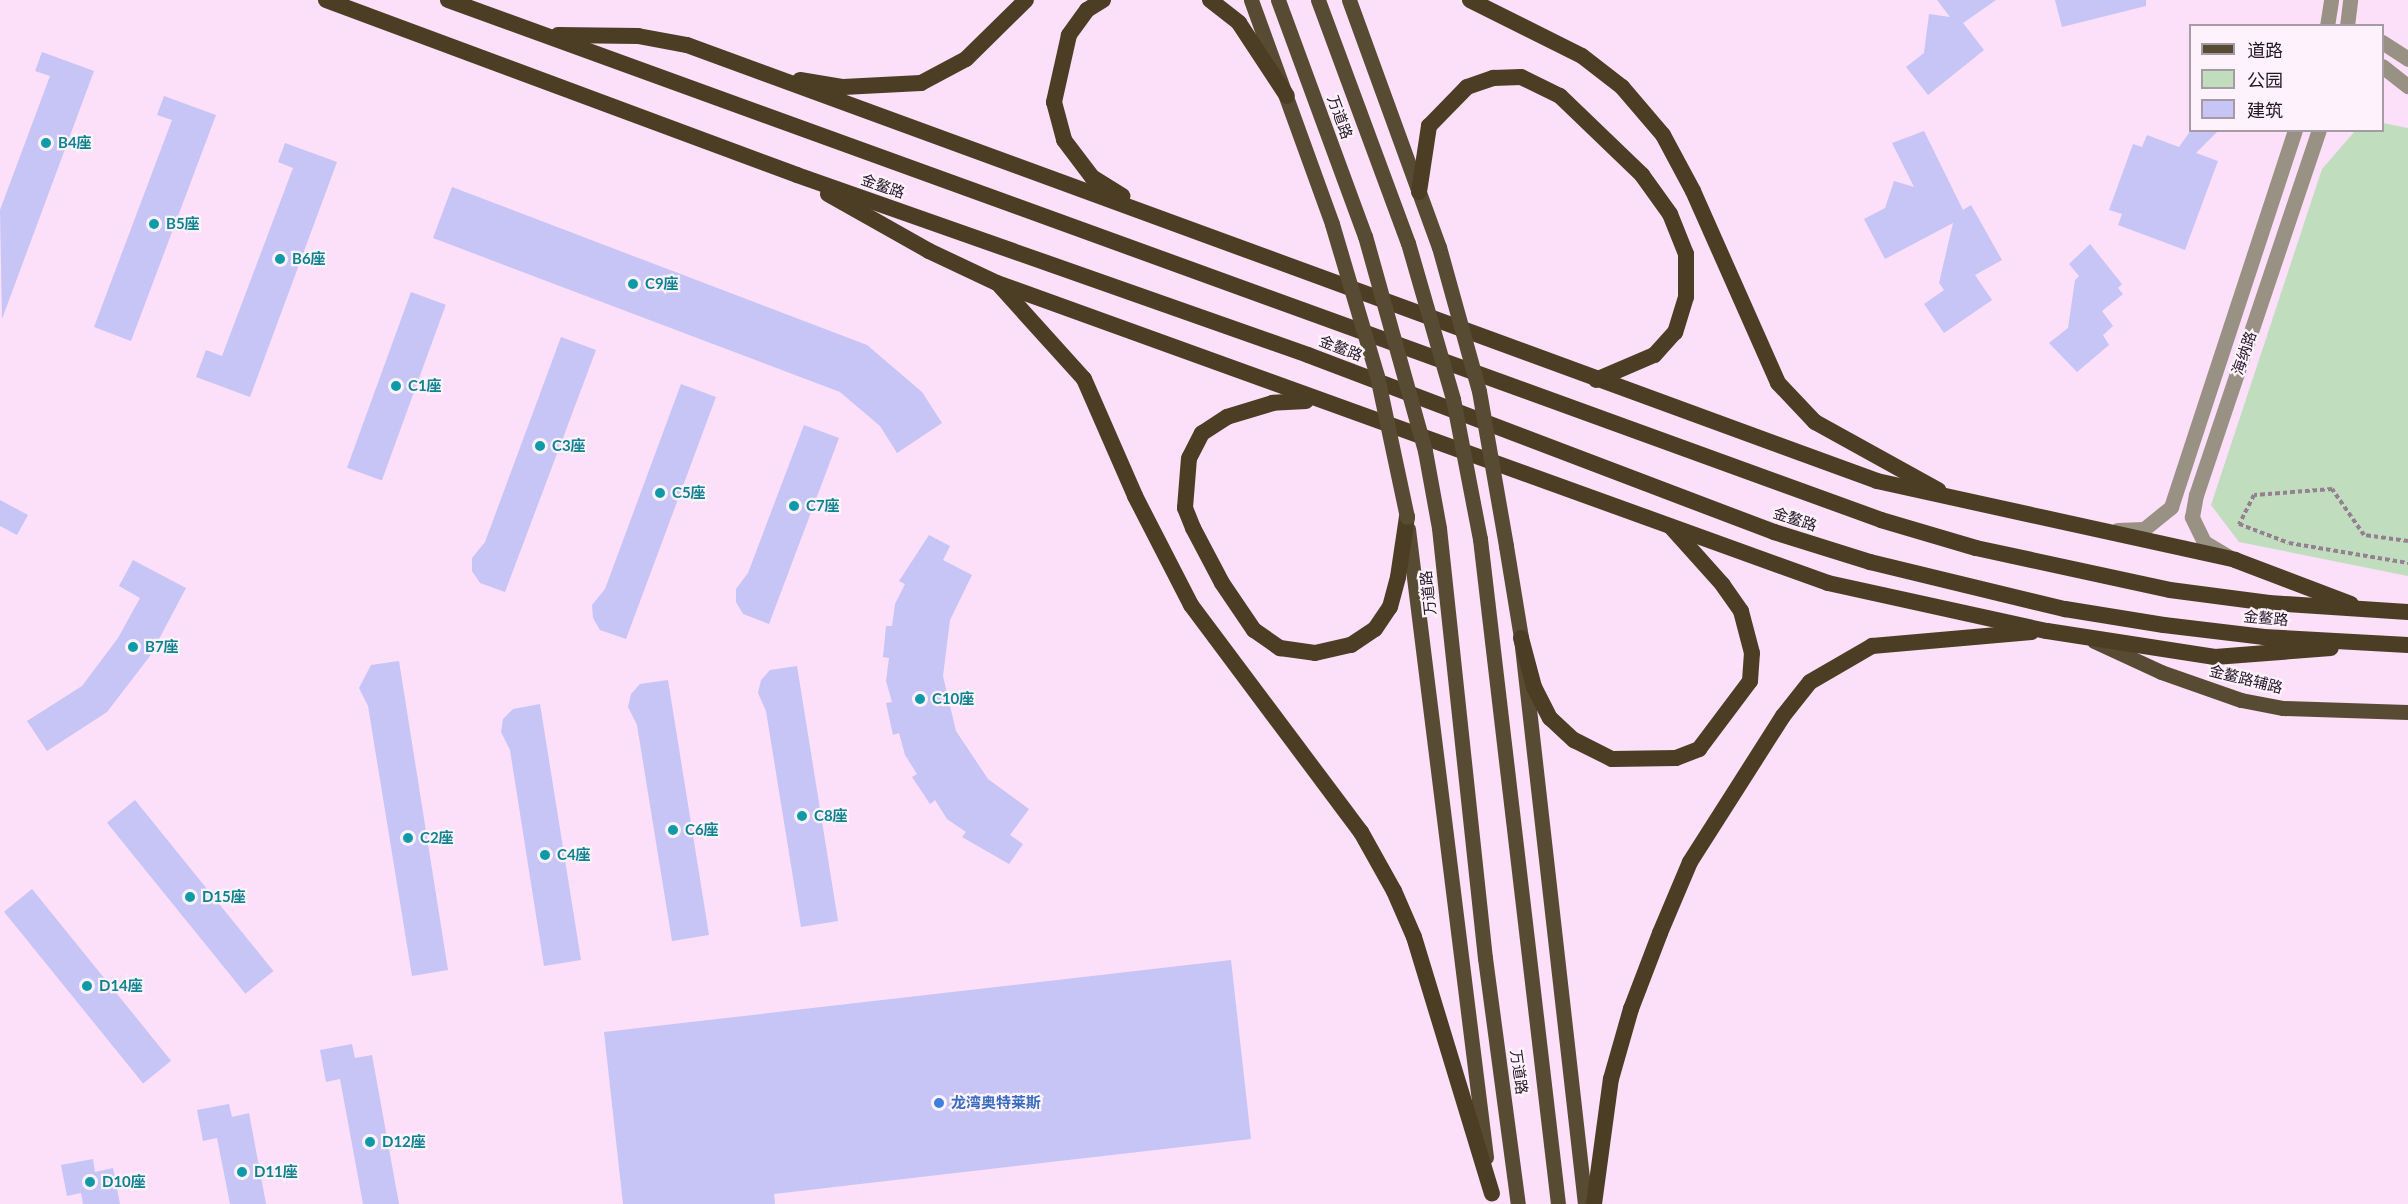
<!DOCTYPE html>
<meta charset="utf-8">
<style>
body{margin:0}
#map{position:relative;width:2408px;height:1204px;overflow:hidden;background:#fcdff9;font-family:Lato,"Noto Sans SC",sans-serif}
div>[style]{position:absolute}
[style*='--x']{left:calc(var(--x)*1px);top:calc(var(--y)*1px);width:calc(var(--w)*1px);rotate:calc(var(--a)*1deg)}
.green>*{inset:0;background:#c0ddbe}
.building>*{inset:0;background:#c7c4f6;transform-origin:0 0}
.path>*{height:4px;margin-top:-2px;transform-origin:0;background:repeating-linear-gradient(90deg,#958093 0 4.5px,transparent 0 7.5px)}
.tertiary>*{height:15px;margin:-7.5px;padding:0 7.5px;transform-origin:7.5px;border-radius:7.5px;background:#999284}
.primary>*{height:15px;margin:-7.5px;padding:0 7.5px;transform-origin:7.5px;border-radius:7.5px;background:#574b33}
.trunk>*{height:16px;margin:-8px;padding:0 8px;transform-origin:8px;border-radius:8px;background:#4c3e24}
.primary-bridge>*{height:15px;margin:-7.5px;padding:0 7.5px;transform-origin:7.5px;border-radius:7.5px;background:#574b33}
.dots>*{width:16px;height:16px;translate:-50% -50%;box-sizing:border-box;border:3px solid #fef2fd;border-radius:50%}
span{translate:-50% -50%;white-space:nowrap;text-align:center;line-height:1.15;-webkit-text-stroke:4.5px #fef2fd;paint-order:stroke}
.street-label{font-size:15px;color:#231822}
.culture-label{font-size:15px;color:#0d838f;font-weight:700}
.left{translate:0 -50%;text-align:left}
.shop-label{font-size:15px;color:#366cbe;font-weight:700}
.legend{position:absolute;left:2189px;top:24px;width:195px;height:108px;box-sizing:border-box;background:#fef2fd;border:2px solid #a69ba5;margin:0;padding:8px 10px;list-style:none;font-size:18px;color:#231822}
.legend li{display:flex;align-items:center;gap:12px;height:30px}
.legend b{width:30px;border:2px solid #a69ba5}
</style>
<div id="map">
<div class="green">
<div style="clip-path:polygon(2383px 123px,2408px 128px,2408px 576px,2239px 542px,2211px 505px,2322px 169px,2355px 131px,2382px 130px)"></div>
</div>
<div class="building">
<div style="clip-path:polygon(1937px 0,1996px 0,1963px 23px,1984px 50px,1928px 95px,1906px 67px,1924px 53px,1929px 14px,1950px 17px)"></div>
<div style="clip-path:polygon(2055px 0,2146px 0,2146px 6px,2062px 27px)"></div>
<div style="clip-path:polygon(42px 52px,94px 71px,2px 319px,0 210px,50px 76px,35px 71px)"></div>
<div style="clip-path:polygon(164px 96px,216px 115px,131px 341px,94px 327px,172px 120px,157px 115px)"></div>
<div style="clip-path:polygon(2191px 130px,2219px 130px,2196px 153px,2218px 161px,2185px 250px,2118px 225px,2122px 214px,2109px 210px,2133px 144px,2142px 147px,2147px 135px,2179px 147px)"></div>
<div style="clip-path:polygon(1924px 131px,1963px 210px,1971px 205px,2002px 260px,1975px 275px,1992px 300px,1944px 333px,1924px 304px,1944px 290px,1939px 283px,1953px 223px,1885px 259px,1864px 219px,1885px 208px,1894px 181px,1914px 187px,1892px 143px)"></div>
<div style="clip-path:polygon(285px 143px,337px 162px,250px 397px,196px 377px,206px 350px,222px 356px,293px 168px,278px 162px)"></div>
<div style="clip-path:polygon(452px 187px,867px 345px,922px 392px,942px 423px,897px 453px,880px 426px,840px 392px,433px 238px)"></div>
<div style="clip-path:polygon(2090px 244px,2122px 284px,2118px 288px,2123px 294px,2102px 311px,2113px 326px,2103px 335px,2109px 345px,2077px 372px,2049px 343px,2068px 328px,2075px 280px,2079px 276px,2069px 264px)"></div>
<div style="left:411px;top:292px;width:37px;height:187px;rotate:20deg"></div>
<div style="clip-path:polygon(561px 337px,596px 350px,505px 592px,480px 583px,472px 571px,472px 558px,485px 542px)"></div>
<div style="clip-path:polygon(681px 384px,716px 397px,626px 639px,600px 630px,593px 618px,592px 605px,605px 589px)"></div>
<div style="clip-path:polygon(804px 425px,839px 438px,769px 624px,743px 614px,736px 602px,736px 589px,748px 573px)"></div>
<div style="clip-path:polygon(0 500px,28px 515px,17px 535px,0 526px)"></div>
<div style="clip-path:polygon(929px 535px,950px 546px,943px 560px,972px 575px,950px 620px,943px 676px,956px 731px,988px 779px,1029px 809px,1010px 835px,1023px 844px,1009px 864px,962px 837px,966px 832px,947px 819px,935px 800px,930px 804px,912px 777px,917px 774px,905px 755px,899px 733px,893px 735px,886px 703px,892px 702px,886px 681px,889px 658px,883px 657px,886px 626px,892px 626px,895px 604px,905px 584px,899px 581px)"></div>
<div style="clip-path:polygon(133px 560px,186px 588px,150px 656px,107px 712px,47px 751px,27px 721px,82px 686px,118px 638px,140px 598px,119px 586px)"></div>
<div style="clip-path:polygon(399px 661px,448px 970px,412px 976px,368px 706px,359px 688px,371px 665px)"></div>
<div style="clip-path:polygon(797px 666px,838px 921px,801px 927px,766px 711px,758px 693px,761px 680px,770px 670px)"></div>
<div style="clip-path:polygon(668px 680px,709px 935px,672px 941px,637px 725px,628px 707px,631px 694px,640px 684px)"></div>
<div style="clip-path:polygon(540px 704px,581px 960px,544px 966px,510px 750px,501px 732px,503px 719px,513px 709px)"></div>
<div style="left:135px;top:800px;width:220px;height:36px;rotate:51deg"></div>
<div style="left:32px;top:889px;width:221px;height:36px;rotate:51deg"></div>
<div style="clip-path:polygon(1231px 960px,1251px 1139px,774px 1194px,775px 1204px,623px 1204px,604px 1032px)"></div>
<div style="clip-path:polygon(352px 1044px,355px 1058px,372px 1055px,399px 1204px,363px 1204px,340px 1079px,326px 1082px,320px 1050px)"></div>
<div style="clip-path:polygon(229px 1104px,232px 1117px,249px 1113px,266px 1204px,230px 1204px,217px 1138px,203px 1141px,197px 1110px)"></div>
<div style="clip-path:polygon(93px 1159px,95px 1172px,113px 1168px,120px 1204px,83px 1204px,81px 1193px,67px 1196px,61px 1165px)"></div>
</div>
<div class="path">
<div style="--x:2408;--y:541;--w:44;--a:-172.2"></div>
<div style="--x:2364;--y:535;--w:56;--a:-124.8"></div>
<div style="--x:2332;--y:489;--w:78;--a:175.6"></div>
<div style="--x:2254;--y:495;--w:33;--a:117"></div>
<div style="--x:2239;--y:524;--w:53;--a:20.8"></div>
<div style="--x:2289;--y:543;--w:121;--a:9.5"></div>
</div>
<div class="tertiary">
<div style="--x:2327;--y:26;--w:26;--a:-81"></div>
<div style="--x:2347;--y:26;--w:26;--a:-83"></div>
<div style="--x:2382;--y:42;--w:31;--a:33"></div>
<div style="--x:2382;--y:66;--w:33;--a:38"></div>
<div style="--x:2117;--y:530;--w:27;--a:-2"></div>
<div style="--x:2144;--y:529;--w:35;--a:-39"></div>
<div style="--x:2171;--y:507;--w:397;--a:-71.8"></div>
<div style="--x:2229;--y:557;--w:29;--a:-149"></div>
<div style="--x:2204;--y:542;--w:28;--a:-116"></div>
<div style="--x:2192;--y:517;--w:22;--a:-80"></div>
<div style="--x:2196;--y:495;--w:385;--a:-71.4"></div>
</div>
<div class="primary">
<div style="--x:1251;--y:0;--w:238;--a:70.1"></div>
<div style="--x:1278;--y:0;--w:252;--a:69.8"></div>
<div style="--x:1318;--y:0;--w:259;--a:69.7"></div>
<div style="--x:1349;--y:0;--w:263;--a:70"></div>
<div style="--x:1439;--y:528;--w:432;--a:83.9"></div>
<div style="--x:1485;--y:958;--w:248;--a:82.4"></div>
<div style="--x:1408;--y:529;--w:633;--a:82.92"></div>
<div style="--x:1480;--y:539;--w:670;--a:83.31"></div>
<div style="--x:1506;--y:546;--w:93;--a:80.7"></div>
<div style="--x:1521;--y:638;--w:570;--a:83.55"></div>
<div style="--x:2094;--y:641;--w:74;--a:24.8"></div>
<div style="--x:2161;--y:672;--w:85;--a:19.3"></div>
<div style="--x:2241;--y:700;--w:43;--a:10.8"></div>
<div style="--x:2283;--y:708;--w:125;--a:1.8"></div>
</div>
<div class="trunk">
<div style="--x:326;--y:0;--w:502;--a:20.38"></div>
<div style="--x:797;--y:175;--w:542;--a:19.4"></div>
<div style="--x:1308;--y:355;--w:498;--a:20.8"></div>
<div style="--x:1774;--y:532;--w:101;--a:17.4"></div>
<div style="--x:1870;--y:562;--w:201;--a:13.6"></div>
<div style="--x:2065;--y:609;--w:100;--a:9.2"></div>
<div style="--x:2164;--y:625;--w:101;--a:6.8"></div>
<div style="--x:2264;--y:637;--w:144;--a:3.2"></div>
<div style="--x:448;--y:0;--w:1524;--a:19.94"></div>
<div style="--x:1881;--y:520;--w:99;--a:16.4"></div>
<div style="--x:1976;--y:548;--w:198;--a:12.2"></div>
<div style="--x:2170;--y:590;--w:100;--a:7.5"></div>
<div style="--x:2269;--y:603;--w:139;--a:3.7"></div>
<div style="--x:1103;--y:0;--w:19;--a:148"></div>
<div style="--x:1087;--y:10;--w:31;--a:126"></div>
<div style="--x:1069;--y:35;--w:69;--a:102.6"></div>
<div style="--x:1054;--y:102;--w:39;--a:75"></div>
<div style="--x:1064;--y:140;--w:46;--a:52.9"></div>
<div style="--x:1092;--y:177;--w:36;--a:32"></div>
<div style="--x:1210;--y:0;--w:37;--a:38"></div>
<div style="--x:1239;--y:23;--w:87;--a:56.7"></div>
<div style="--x:1470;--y:0;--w:125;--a:26.6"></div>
<div style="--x:1582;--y:56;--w:51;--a:37.8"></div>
<div style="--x:1622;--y:87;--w:63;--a:49.5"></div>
<div style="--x:1663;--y:135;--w:64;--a:61.8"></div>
<div style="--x:1693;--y:191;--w:210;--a:66.1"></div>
<div style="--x:1778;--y:383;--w:54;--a:46.5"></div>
<div style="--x:1815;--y:422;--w:141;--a:28.9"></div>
<div style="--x:558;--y:35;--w:80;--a:0.7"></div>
<div style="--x:638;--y:36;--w:50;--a:10.4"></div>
<div style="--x:687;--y:45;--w:1267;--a:20.12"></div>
<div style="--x:1877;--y:481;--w:367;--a:12.4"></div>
<div style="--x:2235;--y:560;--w:124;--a:20.8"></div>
<div style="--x:800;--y:80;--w:44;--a:9.2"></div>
<div style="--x:843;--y:87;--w:78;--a:-2.9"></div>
<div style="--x:921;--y:83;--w:51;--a:-28.1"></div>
<div style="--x:966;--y:59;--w:84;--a:-44.5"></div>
<div style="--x:1419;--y:192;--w:67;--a:-81.4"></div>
<div style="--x:1429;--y:126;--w:54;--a:-45.7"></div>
<div style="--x:1467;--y:87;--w:28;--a:-19"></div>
<div style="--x:1493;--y:78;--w:28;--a:-2"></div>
<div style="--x:1521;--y:77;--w:43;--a:26"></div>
<div style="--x:1560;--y:96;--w:114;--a:43.9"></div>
<div style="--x:1642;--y:175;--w:48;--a:54.3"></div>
<div style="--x:1670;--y:214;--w:43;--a:68.2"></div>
<div style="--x:1686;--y:254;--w:43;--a:90"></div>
<div style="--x:1686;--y:297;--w:37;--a:107"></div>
<div style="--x:1675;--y:332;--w:31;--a:132"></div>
<div style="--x:1654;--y:355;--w:63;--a:156.7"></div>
<div style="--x:828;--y:194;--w:116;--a:29.4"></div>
<div style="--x:929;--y:251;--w:75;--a:25.2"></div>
<div style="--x:997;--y:283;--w:883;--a:19.85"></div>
<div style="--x:1828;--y:583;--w:224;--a:12.4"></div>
<div style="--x:2047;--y:631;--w:170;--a:8.8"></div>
<div style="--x:2215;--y:657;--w:116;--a:-4.4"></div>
<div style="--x:1000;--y:286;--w:125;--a:47.9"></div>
<div style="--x:1084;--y:379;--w:128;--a:66.4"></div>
<div style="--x:1135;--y:496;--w:123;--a:62.8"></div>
<div style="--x:1191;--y:605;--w:284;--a:53.2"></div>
<div style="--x:1361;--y:832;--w:68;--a:60.8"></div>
<div style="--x:1394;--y:891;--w:50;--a:66.5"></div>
<div style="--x:1414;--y:937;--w:268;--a:73.1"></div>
<div style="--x:1306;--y:401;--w:33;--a:177"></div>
<div style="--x:1273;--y:403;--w:48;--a:163.1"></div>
<div style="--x:1227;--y:417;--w:30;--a:147"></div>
<div style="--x:1202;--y:433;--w:28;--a:117"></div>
<div style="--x:1189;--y:458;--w:50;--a:94.6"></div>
<div style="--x:1185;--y:508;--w:22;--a:68"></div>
<div style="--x:1193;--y:528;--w:62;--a:62.2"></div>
<div style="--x:1222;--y:583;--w:57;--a:55.8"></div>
<div style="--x:1254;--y:630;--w:32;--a:35"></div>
<div style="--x:1280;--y:648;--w:35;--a:8"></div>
<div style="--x:1315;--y:653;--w:37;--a:-13"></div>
<div style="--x:1351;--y:645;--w:29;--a:-34"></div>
<div style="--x:1375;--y:629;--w:27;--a:-56"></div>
<div style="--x:1390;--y:607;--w:31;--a:-75"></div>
<div style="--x:1398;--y:577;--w:61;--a:-81.5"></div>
<div style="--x:1521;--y:638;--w:51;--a:75.1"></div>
<div style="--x:1534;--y:687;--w:35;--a:63"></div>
<div style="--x:1550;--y:718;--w:33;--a:43"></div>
<div style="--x:1574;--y:740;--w:42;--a:26.6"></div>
<div style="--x:1612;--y:759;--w:64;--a:-0.9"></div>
<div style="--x:1676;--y:758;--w:25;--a:-21"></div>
<div style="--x:1699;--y:749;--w:85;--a:-53.1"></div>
<div style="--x:1750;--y:681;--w:28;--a:-86"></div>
<div style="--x:1752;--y:653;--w:43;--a:-104.7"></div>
<div style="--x:1741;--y:611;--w:32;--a:-125"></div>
<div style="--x:1723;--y:585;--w:78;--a:-131.9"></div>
<div style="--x:1594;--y:1204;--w:126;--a:-82.3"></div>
<div style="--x:1611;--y:1079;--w:73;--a:-74.1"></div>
<div style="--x:1631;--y:1009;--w:81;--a:-69.1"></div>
<div style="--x:1660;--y:933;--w:77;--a:-67.1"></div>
<div style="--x:1690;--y:862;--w:173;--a:-57.5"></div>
<div style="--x:1783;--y:716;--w:43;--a:-51.5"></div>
<div style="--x:1810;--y:682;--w:72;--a:-30.1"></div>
<div style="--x:1872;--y:646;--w:160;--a:-5"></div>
</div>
<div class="primary-bridge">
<div style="--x:1332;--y:224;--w:159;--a:73.5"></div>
<div style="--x:1377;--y:376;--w:144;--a:78"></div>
<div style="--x:1365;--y:236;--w:223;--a:74.4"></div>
<div style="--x:1425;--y:451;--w:78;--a:79.7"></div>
<div style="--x:1408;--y:243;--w:162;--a:73.9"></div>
<div style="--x:1453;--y:399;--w:143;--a:79.1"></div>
<div style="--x:1439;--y:247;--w:149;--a:74.5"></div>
<div style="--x:1479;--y:391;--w:157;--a:80.1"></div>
</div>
<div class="dots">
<div style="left:46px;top:143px;background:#0f9aa8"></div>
<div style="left:154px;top:224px;background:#0f9aa8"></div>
<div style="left:280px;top:259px;background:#0f9aa8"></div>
<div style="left:633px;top:284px;background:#0f9aa8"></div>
<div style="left:396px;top:386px;background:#0f9aa8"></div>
<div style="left:540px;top:446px;background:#0f9aa8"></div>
<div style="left:660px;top:493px;background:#0f9aa8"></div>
<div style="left:794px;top:506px;background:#0f9aa8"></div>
<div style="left:133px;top:647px;background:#0f9aa8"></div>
<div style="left:920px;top:699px;background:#0f9aa8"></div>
<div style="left:802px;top:816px;background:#0f9aa8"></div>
<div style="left:673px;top:830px;background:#0f9aa8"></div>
<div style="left:408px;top:838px;background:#0f9aa8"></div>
<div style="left:545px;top:855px;background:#0f9aa8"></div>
<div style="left:190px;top:897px;background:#0f9aa8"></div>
<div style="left:87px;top:986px;background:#0f9aa8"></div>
<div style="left:939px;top:1103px;background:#3f7fe0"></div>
<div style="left:370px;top:1142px;background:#0f9aa8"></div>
<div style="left:242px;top:1172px;background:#0f9aa8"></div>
<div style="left:90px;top:1182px;background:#0f9aa8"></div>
</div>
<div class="street-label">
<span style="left:1340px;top:117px;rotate:70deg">万道路</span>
<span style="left:883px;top:186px;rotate:19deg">金鳌路</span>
<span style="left:1341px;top:348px;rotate:21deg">金鳌路</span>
<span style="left:2244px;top:353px;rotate:-71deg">海纳路</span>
<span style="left:1795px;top:519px;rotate:18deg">金鳌路</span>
<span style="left:1428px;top:593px;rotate:-96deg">万道路</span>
<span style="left:2266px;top:618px;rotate:5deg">金鳌路</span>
<span style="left:2246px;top:679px;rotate:14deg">金鳌路辅路</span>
<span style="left:1519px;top:1072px;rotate:82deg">万道路</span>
</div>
<div class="culture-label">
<span class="left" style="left:58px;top:143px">B4座</span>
<span class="left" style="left:166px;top:224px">B5座</span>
<span class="left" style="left:292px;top:259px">B6座</span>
<span class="left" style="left:645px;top:284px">C9座</span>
<span class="left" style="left:408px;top:386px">C1座</span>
<span class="left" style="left:552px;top:446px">C3座</span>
<span class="left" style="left:672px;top:493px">C5座</span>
<span class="left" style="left:806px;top:506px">C7座</span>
<span class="left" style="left:145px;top:647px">B7座</span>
<span class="left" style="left:932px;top:699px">C10座</span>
<span class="left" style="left:814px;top:816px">C8座</span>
<span class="left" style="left:685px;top:830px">C6座</span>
<span class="left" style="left:420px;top:838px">C2座</span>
<span class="left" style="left:557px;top:855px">C4座</span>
<span class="left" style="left:202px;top:897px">D15座</span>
<span class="left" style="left:99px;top:986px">D14座</span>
<span class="left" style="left:382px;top:1142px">D12座</span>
<span class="left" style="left:254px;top:1172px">D11座</span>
<span class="left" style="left:102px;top:1182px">D10座</span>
</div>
<div class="shop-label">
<span class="left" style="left:951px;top:1103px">龙湾奥特莱斯</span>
</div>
<ul class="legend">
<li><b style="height:8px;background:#574b33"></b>道路</li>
<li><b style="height:16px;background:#c0ddbe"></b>公园</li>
<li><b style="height:16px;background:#c7c4f6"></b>建筑</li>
</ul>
</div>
